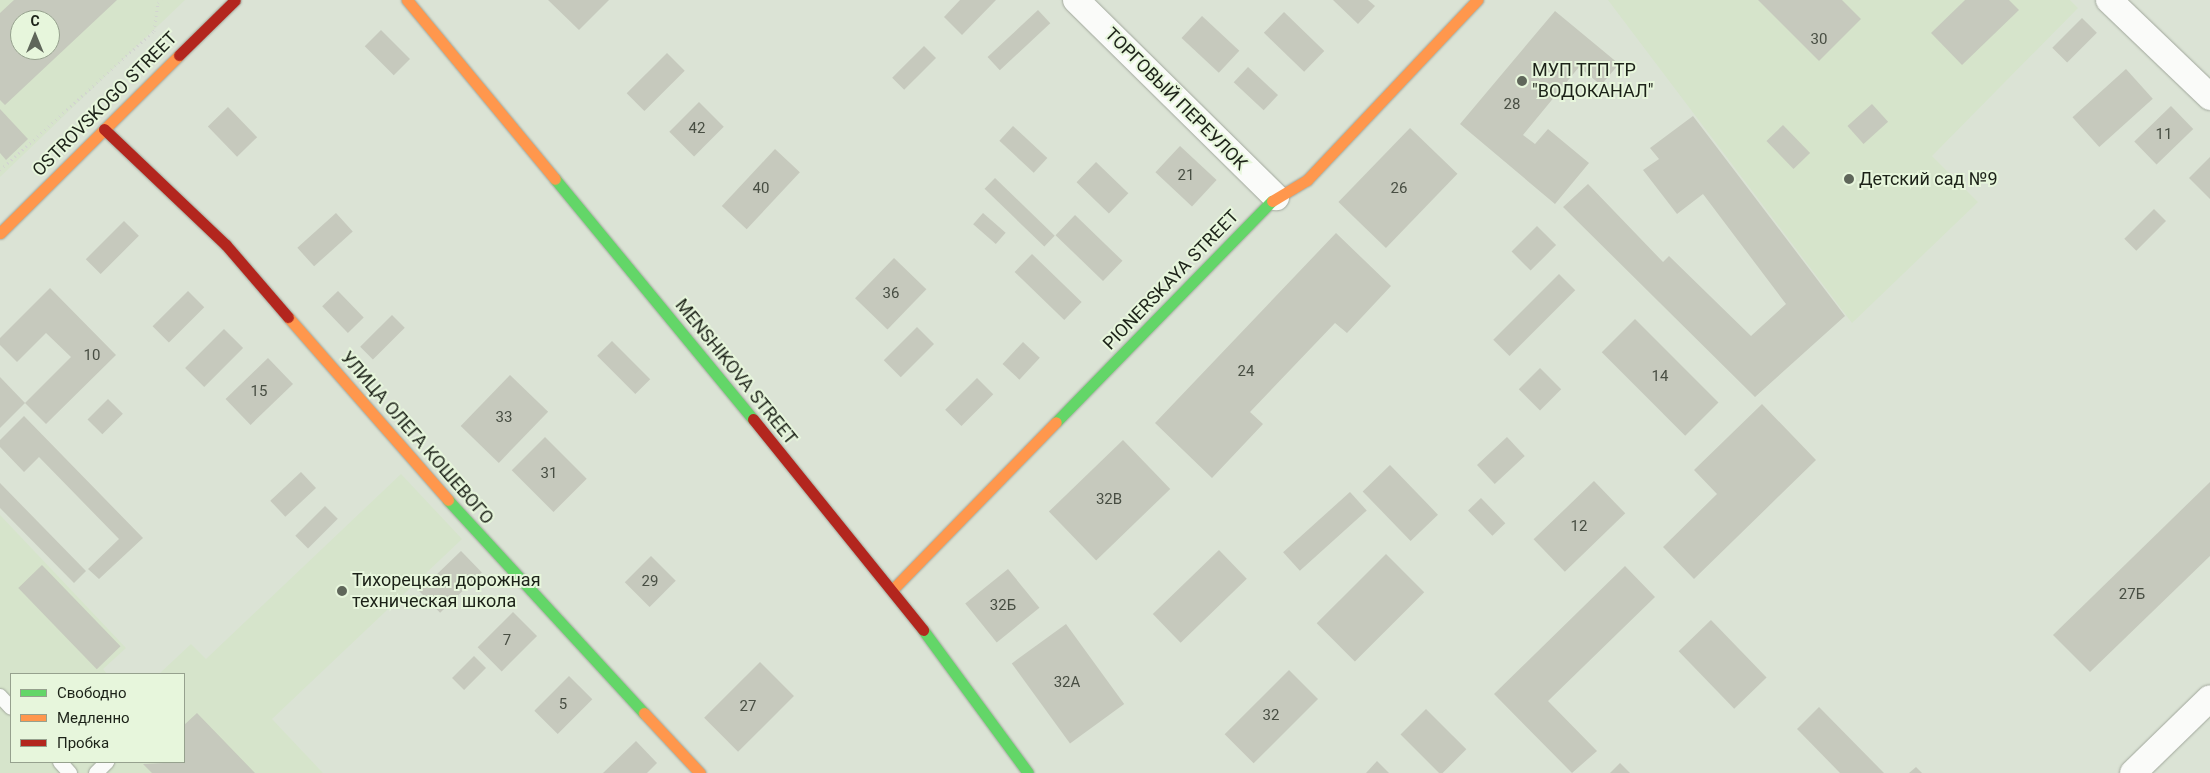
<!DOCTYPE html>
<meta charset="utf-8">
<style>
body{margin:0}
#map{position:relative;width:2210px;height:773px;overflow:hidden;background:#dbe3d5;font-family:Roboto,sans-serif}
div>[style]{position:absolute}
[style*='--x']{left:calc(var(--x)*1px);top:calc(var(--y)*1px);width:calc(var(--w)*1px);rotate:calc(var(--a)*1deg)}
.built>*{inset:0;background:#d6e4cb}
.building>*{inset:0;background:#c6c9bd;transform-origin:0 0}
.path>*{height:3px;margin-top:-1.5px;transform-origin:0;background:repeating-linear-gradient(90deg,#d2d4d0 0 1px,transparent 0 5px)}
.roads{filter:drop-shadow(0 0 1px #a1a79c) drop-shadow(0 0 1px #a1a79c)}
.lane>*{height:14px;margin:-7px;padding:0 7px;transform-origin:7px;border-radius:7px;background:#fafbf9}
.street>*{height:26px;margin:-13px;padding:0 13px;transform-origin:13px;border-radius:13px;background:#fafbf9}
.fast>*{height:11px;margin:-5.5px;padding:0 5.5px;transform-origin:5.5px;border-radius:5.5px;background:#63d668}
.slow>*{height:11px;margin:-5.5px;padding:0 5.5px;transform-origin:5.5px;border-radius:5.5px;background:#ff974d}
.jam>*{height:11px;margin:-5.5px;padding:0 5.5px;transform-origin:5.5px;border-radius:5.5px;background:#b3261e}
.dots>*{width:14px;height:14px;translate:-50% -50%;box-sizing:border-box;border:2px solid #e7f6dc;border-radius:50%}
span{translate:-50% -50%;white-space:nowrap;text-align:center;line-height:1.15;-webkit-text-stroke:4px #e7f6dc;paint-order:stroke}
.number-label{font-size:15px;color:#484e43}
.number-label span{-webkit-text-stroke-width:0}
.poi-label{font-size:18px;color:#1c2218}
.left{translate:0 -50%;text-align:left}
.street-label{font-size:18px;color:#1c2218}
.legend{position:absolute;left:10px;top:673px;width:175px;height:90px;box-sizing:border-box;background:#e7f6dc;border:1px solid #96a18e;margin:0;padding:6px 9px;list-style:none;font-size:15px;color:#1c2218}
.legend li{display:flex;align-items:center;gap:10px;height:25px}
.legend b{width:25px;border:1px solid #96a18e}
.north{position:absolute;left:10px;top:10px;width:50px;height:50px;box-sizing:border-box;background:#e7f6dc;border:1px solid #96a18e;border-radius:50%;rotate:0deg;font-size:14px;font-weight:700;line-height:20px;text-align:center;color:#1c2218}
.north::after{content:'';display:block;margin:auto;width:18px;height:22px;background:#5f665a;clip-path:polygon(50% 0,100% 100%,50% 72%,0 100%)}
</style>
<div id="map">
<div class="built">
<div style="clip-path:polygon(evenodd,0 0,185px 0,0 177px,0 0,20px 20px,50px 20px,50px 50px,20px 50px,20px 20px)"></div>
<div style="clip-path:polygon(1608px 0,2070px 0,2078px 8px,1932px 156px,1978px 202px,1852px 323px)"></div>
<div style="clip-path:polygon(401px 474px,462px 539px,272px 719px,323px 773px,0 773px,0 515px,126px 648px,103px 669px,107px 674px,11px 674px,11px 762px,184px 762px,184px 674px,159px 674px,191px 644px,206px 659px)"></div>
</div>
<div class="building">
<div style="clip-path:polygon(evenodd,14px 0,117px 0,5px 105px,0 100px,0 13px,14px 0,20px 20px,50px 20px,50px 50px,20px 50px,20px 20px)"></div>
<div style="clip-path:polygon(548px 0,609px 0,579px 30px)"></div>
<div style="clip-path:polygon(960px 0,996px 0,962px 35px,944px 17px)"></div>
<div style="clip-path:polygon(1333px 0,1368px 0,1375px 6px,1358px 24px)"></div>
<div style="clip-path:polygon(1758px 0,1842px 0,1861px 19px,1819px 61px)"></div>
<div style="clip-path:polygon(1965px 0,2009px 0,2019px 10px,1962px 65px,1931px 33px)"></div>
<div style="left:1038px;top:10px;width:18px;height:69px;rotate:47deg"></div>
<div style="clip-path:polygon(1555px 11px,1619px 64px,1601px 85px,1579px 67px,1523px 135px,1535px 144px,1548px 129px,1589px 163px,1555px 204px,1460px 124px)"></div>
<div style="left:1284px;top:12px;width:56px;height:29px;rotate:44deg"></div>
<div style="left:1202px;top:16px;width:51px;height:30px;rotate:43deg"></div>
<div style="left:2082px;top:18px;width:21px;height:42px;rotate:45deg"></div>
<div style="left:381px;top:30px;width:41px;height:23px;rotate:45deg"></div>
<div style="left:924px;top:46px;width:17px;height:45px;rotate:45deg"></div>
<div style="left:667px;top:53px;width:25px;height:57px;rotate:45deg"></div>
<div style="left:1248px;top:67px;width:41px;height:21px;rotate:43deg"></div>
<div style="left:2126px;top:69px;width:40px;height:72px;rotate:48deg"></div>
<div style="left:699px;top:102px;width:35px;height:42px;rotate:45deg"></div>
<div style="left:1872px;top:104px;width:24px;height:33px;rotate:48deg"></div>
<div style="left:2171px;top:106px;width:32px;height:51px;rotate:46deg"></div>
<div style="left:228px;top:107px;width:42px;height:28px;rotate:46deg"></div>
<div style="clip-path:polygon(0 109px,28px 139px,6px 160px,0 153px)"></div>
<div style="clip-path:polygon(1693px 116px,1845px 316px,1755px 397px,1563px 207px,1588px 184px,1663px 262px,1669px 256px,1751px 336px,1786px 304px,1703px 194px,1677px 214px,1643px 170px,1659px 159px,1650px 148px)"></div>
<div style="left:1783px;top:125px;width:39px;height:23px;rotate:46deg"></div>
<div style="left:1013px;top:126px;width:47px;height:20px;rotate:43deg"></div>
<div style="left:1410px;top:128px;width:66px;height:103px;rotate:44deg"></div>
<div style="left:1180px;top:146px;width:50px;height:36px;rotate:43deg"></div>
<div style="left:775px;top:149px;width:34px;height:78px;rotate:43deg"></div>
<div style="clip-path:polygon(2210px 157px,2210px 199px,2189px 178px)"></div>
<div style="left:1096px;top:162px;width:45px;height:28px;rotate:44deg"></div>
<div style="left:995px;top:178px;width:83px;height:15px;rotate:44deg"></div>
<div style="left:2154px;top:209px;width:17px;height:42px;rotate:45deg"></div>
<div style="left:336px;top:213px;width:25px;height:52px;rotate:48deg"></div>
<div style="left:983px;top:213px;width:30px;height:15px;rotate:41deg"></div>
<div style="left:1075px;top:215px;width:66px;height:28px;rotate:44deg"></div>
<div style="left:124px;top:221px;width:21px;height:54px;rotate:45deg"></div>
<div style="left:1537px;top:226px;width:27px;height:36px;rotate:45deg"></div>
<div style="clip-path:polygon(1336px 233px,1391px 286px,1347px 333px,1335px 323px,1250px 412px,1263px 424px,1212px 478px,1155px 423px)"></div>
<div style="left:1032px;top:254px;width:69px;height:25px;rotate:44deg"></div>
<div style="left:894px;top:258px;width:45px;height:56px;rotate:44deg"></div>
<div style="left:1559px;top:274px;width:23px;height:93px;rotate:45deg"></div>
<div style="clip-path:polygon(50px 288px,116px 355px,46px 424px,25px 403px,71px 357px,46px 333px,17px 362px,0 345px,0 338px)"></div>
<div style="left:188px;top:291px;width:23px;height:50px;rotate:45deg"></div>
<div style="left:338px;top:291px;width:37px;height:22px;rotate:46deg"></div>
<div style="left:392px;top:315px;width:18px;height:45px;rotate:45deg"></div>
<div style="left:1635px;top:319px;width:118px;height:47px;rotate:45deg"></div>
<div style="left:917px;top:327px;width:24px;height:47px;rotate:45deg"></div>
<div style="left:224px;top:329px;width:27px;height:55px;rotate:45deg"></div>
<div style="left:612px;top:341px;width:54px;height:21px;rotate:45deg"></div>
<div style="left:1023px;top:342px;width:23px;height:30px;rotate:43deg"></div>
<div style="left:268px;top:358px;width:36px;height:59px;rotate:46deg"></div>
<div style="left:1540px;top:368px;width:30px;height:30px;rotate:45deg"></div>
<div style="left:510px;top:375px;width:53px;height:71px;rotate:44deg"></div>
<div style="clip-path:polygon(0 377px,25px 403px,0 428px)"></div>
<div style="left:977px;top:378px;width:23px;height:45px;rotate:45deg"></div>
<div style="left:108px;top:399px;width:21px;height:29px;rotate:45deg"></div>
<div style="clip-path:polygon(1762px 404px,1816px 460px,1694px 579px,1663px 547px,1717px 494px,1694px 470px)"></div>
<div style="clip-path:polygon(24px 416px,143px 538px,99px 579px,88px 569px,119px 539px,39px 457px,24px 472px,0 447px,0 440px)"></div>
<div style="left:545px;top:437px;width:59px;height:47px;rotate:45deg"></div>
<div style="left:1507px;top:437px;width:26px;height:41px;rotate:47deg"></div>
<div style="left:1123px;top:440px;width:68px;height:103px;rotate:46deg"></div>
<div style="left:1390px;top:465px;width:69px;height:38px;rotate:46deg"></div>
<div style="left:301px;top:472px;width:22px;height:42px;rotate:47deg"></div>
<div style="left:1594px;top:481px;width:45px;height:84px;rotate:46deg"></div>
<div style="clip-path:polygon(2210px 482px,2210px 556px,2090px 672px,2053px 635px)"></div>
<div style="clip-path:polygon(0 483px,86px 571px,74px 583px,0 508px)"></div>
<div style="left:1350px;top:492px;width:25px;height:90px;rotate:48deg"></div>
<div style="left:1481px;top:498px;width:35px;height:18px;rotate:46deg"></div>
<div style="left:325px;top:506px;width:18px;height:42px;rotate:45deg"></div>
<div style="left:1219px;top:550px;width:40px;height:92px;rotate:46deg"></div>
<div style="left:461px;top:551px;width:30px;height:58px;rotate:46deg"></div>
<div style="left:1386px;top:554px;width:54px;height:98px;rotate:45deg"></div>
<div style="left:651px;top:556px;width:35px;height:37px;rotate:45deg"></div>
<div style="left:42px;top:565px;width:113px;height:33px;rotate:46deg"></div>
<div style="clip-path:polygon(1625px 566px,1655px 597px,1548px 701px,1597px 751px,1572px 773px,1494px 694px)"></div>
<div style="left:1008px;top:569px;width:50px;height:55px;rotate:51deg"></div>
<div style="left:513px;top:612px;width:34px;height:50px;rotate:45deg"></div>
<div style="left:1711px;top:620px;width:80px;height:45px;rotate:46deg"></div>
<div style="left:1066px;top:624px;width:99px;height:67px;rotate:54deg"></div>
<div style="left:474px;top:656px;width:17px;height:31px;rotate:45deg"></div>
<div style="left:760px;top:662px;width:48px;height:79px;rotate:45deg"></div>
<div style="left:1289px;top:670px;width:41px;height:91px;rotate:45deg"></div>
<div style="left:569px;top:676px;width:33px;height:49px;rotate:45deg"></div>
<div style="clip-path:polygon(1819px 707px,1884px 773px,1840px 773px,1797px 729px)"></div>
<div style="left:1426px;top:709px;width:57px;height:36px;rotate:45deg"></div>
<div style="clip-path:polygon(197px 713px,255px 773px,152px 773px,143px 764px,184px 762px,184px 725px)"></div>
<div style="clip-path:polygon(636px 741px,657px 763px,647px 773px,603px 773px)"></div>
<div style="clip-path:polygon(1377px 761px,1389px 773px,1366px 773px)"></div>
<div style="clip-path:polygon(1620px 763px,1630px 773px,1610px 773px)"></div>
<div style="clip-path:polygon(1916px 767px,1922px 773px,1909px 773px)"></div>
</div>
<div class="path">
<div style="--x:0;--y:170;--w:207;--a:-42.1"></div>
<div style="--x:154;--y:31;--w:28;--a:-82"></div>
<div style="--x:158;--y:3;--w:5;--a:-37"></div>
</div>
<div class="roads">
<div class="lane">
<div style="--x:0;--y:696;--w:16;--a:47"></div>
<div style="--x:60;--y:762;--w:15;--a:48"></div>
<div style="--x:96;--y:773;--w:16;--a:-45"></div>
</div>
<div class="street">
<div style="--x:1076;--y:0;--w:281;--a:44.6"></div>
<div style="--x:2109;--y:0;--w:140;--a:43.8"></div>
<div style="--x:2133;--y:773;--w:107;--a:-44.2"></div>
</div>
<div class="fast">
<div style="--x:555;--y:179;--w:311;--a:50.5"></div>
<div style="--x:1056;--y:422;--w:309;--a:-45.7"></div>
<div style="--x:448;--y:500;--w:289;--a:47.4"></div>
<div style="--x:923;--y:630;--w:177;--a:53.7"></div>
</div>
<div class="slow">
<div style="--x:407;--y:0;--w:232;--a:50.4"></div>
<div style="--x:1272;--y:201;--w:41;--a:-31"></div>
<div style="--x:1307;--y:180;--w:248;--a:-46.6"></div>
<div style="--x:0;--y:233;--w:252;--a:-44.8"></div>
<div style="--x:288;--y:317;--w:243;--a:48.8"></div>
<div style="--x:893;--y:589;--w:233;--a:-45.7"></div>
<div style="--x:644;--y:713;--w:82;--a:47"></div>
</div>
<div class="jam">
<div style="--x:179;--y:55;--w:78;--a:-44.5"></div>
<div style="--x:104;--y:129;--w:168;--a:43.6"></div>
<div style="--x:226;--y:245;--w:95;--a:49.3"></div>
<div style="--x:753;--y:419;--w:271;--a:51.1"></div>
</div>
</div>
<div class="dots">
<div style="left:1522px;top:81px;background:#5f665a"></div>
<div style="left:1849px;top:179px;background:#5f665a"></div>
<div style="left:342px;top:591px;background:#5f665a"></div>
</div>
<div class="number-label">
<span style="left:1819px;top:40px">30</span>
<span style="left:1512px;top:105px">28</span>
<span style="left:697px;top:129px">42</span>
<span style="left:2164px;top:135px">11</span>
<span style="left:1186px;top:176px">21</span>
<span style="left:761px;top:189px">40</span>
<span style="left:1399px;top:189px">26</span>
<span style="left:891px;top:294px">36</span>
<span style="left:92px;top:356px">10</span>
<span style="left:1246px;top:372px">24</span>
<span style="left:1660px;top:377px">14</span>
<span style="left:259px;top:392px">15</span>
<span style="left:504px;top:418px">33</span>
<span style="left:549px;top:474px">31</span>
<span style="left:1109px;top:500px">32В</span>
<span style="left:1579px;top:527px">12</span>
<span style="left:650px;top:582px">29</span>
<span style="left:2132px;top:595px">27Б</span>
<span style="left:1003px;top:606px">32Б</span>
<span style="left:507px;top:641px">7</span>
<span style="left:1067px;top:683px">32А</span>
<span style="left:563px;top:705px">5</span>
<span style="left:748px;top:707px">27</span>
<span style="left:1271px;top:716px">32</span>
</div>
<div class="poi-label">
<span class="left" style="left:1532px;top:81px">МУП ТГП ТР<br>"ВОДОКАНАЛ"</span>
<span class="left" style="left:1859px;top:179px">Детский сад №9</span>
<span class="left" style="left:352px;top:591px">Тихорецкая дорожная<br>техническая школа</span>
</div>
<div class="street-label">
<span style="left:1176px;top:99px;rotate:45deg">ТОРГОВЫЙ ПЕРЕУЛОК</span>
<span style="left:105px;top:104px;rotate:-45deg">OSTROVSKOGO STREET</span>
<span style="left:1171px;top:280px;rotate:-46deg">PIONERSKAYA STREET</span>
<span style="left:736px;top:372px;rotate:51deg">MENSHIKOVA STREET</span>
<span style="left:417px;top:438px;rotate:49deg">УЛИЦА ОЛЕГА КОШЕВОГО</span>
</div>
<ul class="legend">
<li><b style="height:6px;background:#63d668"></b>Свободно</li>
<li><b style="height:6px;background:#ff974d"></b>Медленно</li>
<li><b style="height:6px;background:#b3261e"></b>Пробка</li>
</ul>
<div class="north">С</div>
</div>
